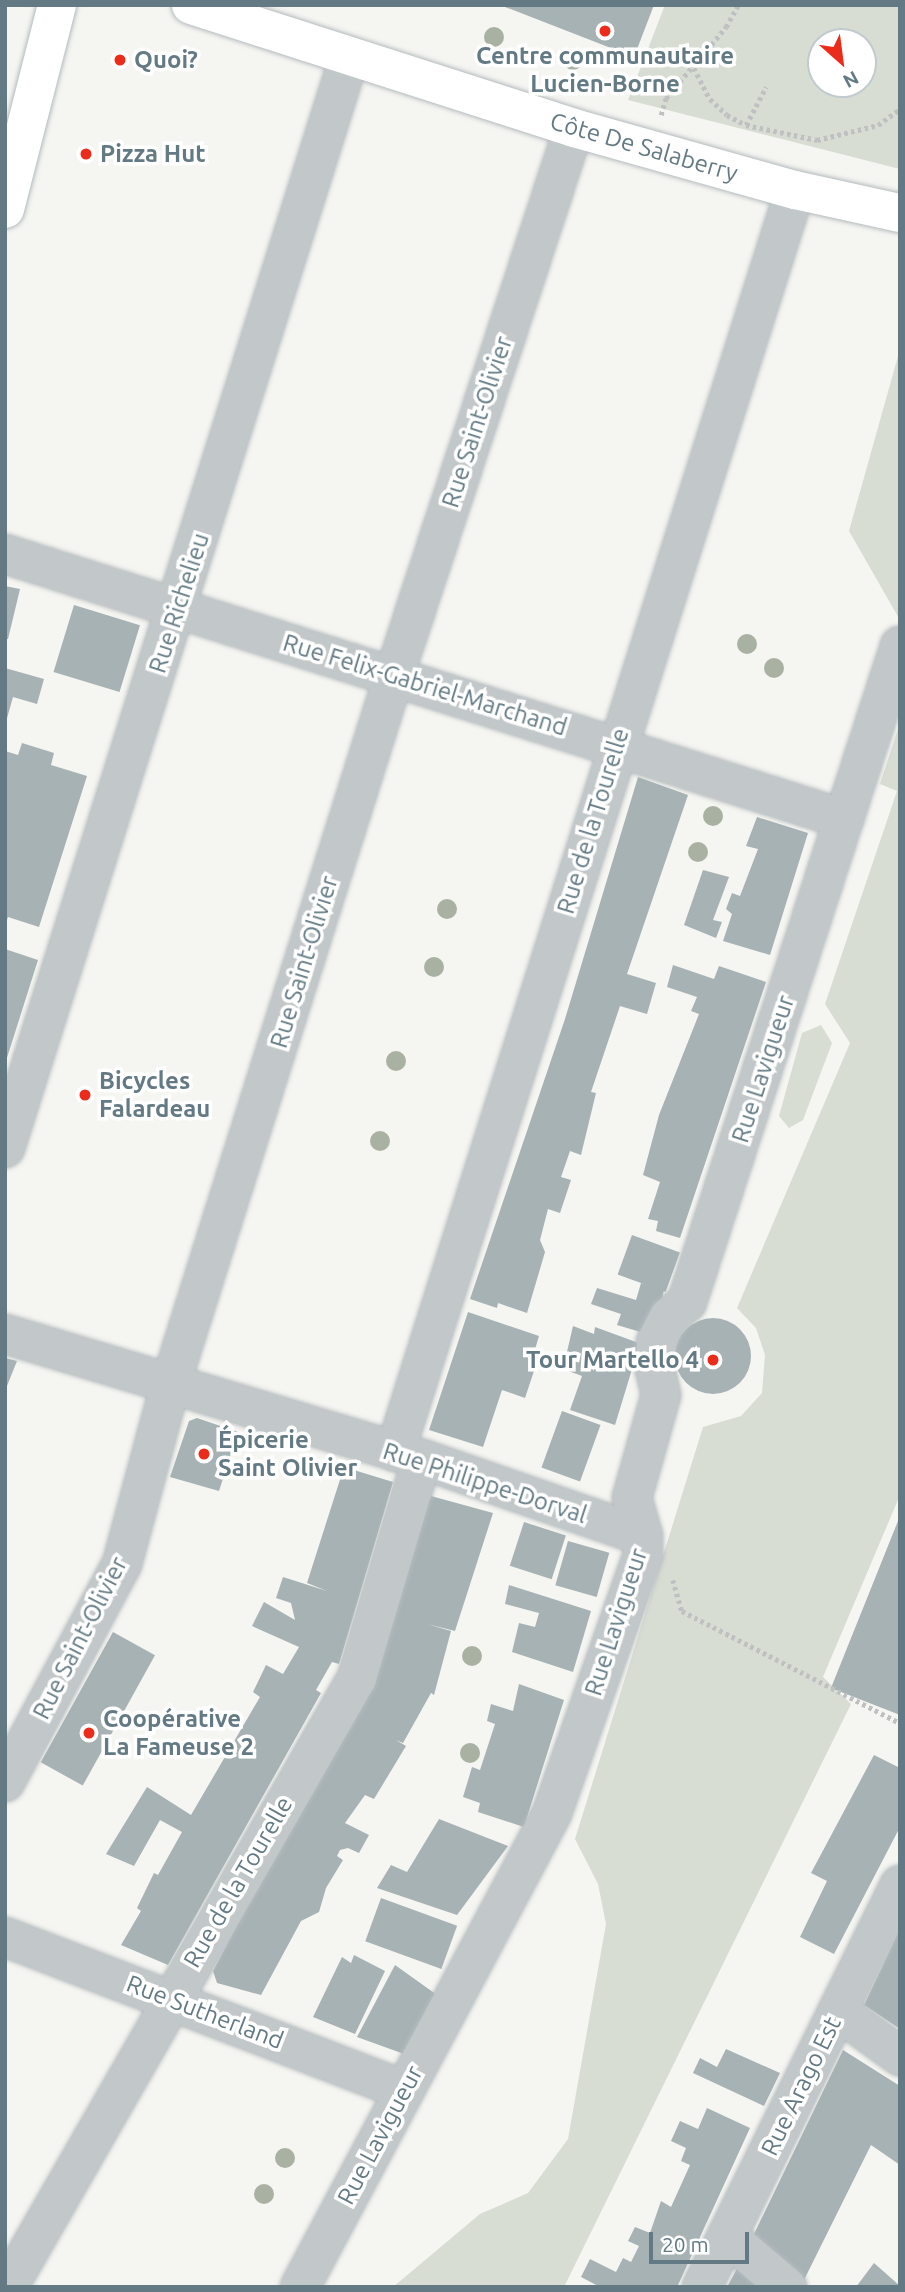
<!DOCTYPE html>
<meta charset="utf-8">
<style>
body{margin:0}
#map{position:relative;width:905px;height:2292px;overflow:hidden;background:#f5f5f1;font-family:Ubuntu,sans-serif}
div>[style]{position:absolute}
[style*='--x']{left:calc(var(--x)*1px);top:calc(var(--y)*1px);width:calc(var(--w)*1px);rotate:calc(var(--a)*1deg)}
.green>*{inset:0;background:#d7ddd2}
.building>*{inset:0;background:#a7b2b5;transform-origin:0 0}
.round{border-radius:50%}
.path>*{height:4.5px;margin-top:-2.25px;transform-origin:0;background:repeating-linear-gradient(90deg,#bec0c2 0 3.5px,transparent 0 7px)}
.roads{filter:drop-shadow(0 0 2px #b4bbbe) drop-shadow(0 0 2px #b4bbbe)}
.street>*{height:38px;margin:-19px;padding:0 19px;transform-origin:19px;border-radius:19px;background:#c2c7c9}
.secondary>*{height:38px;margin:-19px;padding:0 19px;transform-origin:19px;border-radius:19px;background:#fff}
.trees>*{width:20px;height:20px;margin:-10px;border-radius:50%;background:#a9b2a2}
.dots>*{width:19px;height:19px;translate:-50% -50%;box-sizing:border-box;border:4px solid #fff;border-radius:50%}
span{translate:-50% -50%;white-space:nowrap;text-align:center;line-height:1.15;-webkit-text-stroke:7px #fff;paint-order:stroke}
.poi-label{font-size:24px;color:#637a84;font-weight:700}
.left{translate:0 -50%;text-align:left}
.right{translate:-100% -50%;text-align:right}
.street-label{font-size:24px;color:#637a84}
.frame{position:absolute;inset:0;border:7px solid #637a84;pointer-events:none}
.north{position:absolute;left:807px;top:28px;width:70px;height:70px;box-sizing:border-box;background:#fff;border:2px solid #c1cace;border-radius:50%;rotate:152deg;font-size:19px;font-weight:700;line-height:28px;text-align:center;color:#637a84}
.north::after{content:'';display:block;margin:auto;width:24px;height:32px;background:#eb2c1b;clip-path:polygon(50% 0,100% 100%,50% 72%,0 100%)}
.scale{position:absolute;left:649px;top:2232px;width:100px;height:32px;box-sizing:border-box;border:4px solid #637a84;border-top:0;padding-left:9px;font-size:21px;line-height:24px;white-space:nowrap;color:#637a84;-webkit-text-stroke:5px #fff;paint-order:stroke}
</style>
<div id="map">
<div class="green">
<div style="clip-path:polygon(evenodd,665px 5px,900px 5px,900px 169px,628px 100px,665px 5px,821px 42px,863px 42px,863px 84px,821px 84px,821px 42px)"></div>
<div style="clip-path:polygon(900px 349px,900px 620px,849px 531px)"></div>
<div style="clip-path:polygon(900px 723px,900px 1495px,823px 1677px,851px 1704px,564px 2287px,393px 2287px,480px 2214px,528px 2193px,568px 2139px,606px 1924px,598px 1884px,575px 1839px,703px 1427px,741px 1416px,762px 1393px,765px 1355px,756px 1328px,737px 1308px,850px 1043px,825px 1004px,897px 791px,880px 784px)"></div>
<div style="clip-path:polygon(821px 1025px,832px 1043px,803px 1120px,789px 1128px,779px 1116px,802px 1033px)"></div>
</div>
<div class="building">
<div style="clip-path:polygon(500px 5px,654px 5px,634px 57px)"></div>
<div style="clip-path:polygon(5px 586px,20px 589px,8px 639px,5px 639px)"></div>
<div style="left:74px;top:605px;width:69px;height:70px;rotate:17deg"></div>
<div style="clip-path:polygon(5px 668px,44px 679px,37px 704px,13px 697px,6px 722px)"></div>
<div style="clip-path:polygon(22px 743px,54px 753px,51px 765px,87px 776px,39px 927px,8px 917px,5px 925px,5px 751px,18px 755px)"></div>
<div style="clip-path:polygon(638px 777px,688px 795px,627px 974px,656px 983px,647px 1014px,620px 1006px,591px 1092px,596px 1093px,581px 1155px,570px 1151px,561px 1177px,571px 1180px,560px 1213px,548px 1209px,540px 1240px,545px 1252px,527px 1313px,498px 1303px,497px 1308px,470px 1299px,565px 1019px)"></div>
<div style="clip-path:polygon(757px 817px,808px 833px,770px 955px,723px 941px,732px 914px,726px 909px,732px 893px,740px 896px,758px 849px,746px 846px)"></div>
<div style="clip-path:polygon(703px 870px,729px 877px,713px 920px,722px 922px,716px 938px,684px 925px)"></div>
<div style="clip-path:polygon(5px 949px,38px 960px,6px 1061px,5px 1061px)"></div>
<div style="clip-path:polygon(673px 965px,714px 979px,719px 966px,766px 982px,680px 1238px,656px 1231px,658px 1221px,648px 1219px,660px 1182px,643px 1175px,659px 1115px,699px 1014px,691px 1011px,697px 997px,667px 987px)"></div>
<div style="left:632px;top:1235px;width:51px;height:42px;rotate:20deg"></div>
<div style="clip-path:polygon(641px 1283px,664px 1290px,654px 1336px,617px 1325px,621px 1314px,591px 1304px,597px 1288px,636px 1300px)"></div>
<div style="clip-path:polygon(468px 1312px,539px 1336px,530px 1366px,535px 1368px,525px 1398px,502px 1390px,483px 1447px,429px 1430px)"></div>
<div class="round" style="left:675px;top:1318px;width:76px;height:76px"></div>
<div style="clip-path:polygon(573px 1326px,594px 1334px,595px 1327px,647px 1346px,640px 1368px,633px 1366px,615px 1425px,570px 1410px,582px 1376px,563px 1369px)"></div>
<div style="clip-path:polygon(5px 1358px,17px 1361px,5px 1391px)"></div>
<div style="left:562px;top:1411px;width:41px;height:60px;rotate:20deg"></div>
<div style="clip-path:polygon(197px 1418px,238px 1432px,219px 1491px,170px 1477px,189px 1421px)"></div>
<div style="clip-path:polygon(344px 1467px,393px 1482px,339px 1664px,332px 1662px,316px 1690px,321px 1693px,168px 1965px,121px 1945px,141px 1911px,137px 1908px,154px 1873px,158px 1875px,182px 1832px,160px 1820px,134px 1866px,106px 1854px,147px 1787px,191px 1815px,260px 1697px,253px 1692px,266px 1665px,283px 1674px,299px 1647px,252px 1626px,264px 1602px,295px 1620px,291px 1603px,276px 1598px,283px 1577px,327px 1591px,307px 1583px)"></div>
<div style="clip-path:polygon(431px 1496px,493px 1513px,455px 1631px,427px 1624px,451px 1631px,434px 1695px,431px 1693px,403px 1743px,396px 1740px,406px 1746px,374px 1799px,365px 1795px,345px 1823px,369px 1835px,359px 1853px,348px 1848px,340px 1850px,337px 1856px,343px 1860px,326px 1888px,319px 1912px,301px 1921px,261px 1995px,217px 1983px,213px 1971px,254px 1893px)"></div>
<div style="clip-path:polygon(900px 1516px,900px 1715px,831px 1688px)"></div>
<div style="left:524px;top:1522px;width:44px;height:46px;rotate:18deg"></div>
<div style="left:568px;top:1541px;width:43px;height:46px;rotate:16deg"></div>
<div style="clip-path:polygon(509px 1585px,591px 1611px,573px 1672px,512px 1652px,519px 1623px,535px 1627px,539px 1613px,505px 1604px)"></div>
<div style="left:113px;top:1632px;width:48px;height:149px;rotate:29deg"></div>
<div style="clip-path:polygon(519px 1684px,564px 1700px,524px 1827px,478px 1812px,480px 1803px,463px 1797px,472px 1767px,480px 1770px,495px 1724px,487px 1721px,491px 1704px,513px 1711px)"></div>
<div style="clip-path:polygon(874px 1755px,900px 1768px,900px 1827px,834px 1954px,800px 1937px,827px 1881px,811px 1873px)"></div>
<div style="clip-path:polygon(439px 1819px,508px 1846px,457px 1915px,377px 1888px,391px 1865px,407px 1872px)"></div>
<div style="left:381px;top:1898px;width:81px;height:46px;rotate:20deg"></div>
<div style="clip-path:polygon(898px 1933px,900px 1935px,900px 2029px,864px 2005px)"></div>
<div style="clip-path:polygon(354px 1955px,385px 1971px,355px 2034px,313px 2017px,342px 1957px,351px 1963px)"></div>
<div style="clip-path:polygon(395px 1965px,437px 1995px,404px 2054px,357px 2037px)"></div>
<div style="clip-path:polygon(726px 2049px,780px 2073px,764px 2106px,693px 2073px,700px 2058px,717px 2067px)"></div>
<div style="clip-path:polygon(843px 2050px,900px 2086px,900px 2165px,871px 2145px,804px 2280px,753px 2236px)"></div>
<div style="clip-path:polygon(707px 2108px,750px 2128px,678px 2285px,600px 2287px,581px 2277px,590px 2259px,616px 2272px,623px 2258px,631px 2262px,639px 2246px,628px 2241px,635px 2227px,650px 2233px,661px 2201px,671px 2207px,690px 2165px,681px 2161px,686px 2148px,671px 2141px,680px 2121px,698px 2129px)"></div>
<div style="clip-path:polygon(874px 2263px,900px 2286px,900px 2287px,856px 2287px)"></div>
<div style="clip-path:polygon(739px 2265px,767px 2287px,727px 2287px)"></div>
</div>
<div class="path">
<div style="--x:694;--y:68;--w:35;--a:63"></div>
<div style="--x:710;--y:99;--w:23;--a:43"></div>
<div style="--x:727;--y:115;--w:21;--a:28"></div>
<div style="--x:746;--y:125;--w:73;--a:11.9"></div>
<div style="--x:817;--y:140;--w:63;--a:-13.8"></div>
<div style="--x:878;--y:125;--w:27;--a:-36"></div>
<div style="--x:661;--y:115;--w:18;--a:-74"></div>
<div style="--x:666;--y:98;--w:93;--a:-49.8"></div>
<div style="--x:726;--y:27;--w:25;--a:-61"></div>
<div style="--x:746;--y:125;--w:43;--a:-62.2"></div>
<div style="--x:673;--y:1580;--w:32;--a:74"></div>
<div style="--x:682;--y:1611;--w:245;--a:27.2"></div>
</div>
<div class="roads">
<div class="street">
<div style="--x:5;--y:554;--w:880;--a:17.53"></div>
<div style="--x:5;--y:1148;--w:1143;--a:-72.48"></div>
<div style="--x:5;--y:1334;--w:435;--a:16.7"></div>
<div style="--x:422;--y:1459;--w:234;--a:19.2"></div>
<div style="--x:395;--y:1452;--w:1324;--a:-72.41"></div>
<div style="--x:5;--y:1782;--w:247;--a:-61.8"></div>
<div style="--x:122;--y:1564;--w:184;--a:-74.9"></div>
<div style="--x:170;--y:1386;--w:741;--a:-72.49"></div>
<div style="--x:393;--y:679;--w:580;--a:-71.81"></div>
<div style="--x:5;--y:1937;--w:427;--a:21"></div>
<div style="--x:838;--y:2011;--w:77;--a:36"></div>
<div style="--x:727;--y:2236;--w:79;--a:40.4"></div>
<div style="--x:8;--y:2287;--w:702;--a:-60.18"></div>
<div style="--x:357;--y:1678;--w:228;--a:-73.5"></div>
<div style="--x:300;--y:2287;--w:537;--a:-62"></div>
<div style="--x:552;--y:1813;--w:275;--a:-70.6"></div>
<div style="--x:643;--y:1554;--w:18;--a:-90"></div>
<div style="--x:643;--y:1536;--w:40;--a:-106"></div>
<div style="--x:632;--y:1498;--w:107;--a:-74.3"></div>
<div style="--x:661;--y:1395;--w:27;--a:-103"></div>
<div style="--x:655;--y:1369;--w:27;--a:-88"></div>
<div style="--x:656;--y:1342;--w:28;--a:-63"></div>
<div style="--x:669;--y:1317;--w:23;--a:-40"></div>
<div style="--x:687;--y:1302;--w:690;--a:-72.01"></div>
<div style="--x:702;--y:2287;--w:448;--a:-63.8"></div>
</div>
<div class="secondary">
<div style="--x:191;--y:5;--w:402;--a:17.8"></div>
<div style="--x:574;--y:128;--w:230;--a:15.7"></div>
<div style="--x:795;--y:190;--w:107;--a:12.4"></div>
<div style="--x:5;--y:209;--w:211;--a:-75.7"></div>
</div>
</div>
<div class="trees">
<div style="left:494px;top:37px"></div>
<div style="left:573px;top:60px"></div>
<div style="left:747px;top:644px"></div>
<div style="left:774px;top:668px"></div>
<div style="left:713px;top:816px"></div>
<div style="left:698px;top:852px"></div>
<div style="left:447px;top:909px"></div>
<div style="left:434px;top:967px"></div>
<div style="left:396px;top:1061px"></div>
<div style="left:380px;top:1141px"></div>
<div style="left:472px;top:1656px"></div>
<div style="left:470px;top:1753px"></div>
<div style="left:285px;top:2158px"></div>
<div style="left:264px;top:2194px"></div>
</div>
<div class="dots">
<div style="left:605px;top:31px;background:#eb2c1b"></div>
<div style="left:120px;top:60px;background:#eb2c1b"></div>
<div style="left:86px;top:154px;background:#eb2c1b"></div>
<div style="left:85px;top:1095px;background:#eb2c1b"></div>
<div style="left:713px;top:1360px;background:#eb2c1b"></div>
<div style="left:204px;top:1454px;background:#eb2c1b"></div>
<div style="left:89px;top:1733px;background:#eb2c1b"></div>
</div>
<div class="poi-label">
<span style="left:605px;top:70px">Centre communautaire<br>Lucien-Borne</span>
<span class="left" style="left:134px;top:60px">Quoi?</span>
<span class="left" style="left:100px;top:154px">Pizza Hut</span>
<span class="left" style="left:99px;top:1095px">Bicycles<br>Falardeau</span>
<span class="right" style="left:699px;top:1360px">Tour Martello 4</span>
<span class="left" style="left:218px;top:1454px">Épicerie<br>Saint Olivier</span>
<span class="left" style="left:103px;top:1733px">Coopérative<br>La Fameuse 2</span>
</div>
<div class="street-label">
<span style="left:644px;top:147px;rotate:16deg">Côte De Salaberry</span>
<span style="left:477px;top:422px;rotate:-72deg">Rue Saint-Olivier</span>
<span style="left:179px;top:603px;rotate:-72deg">Rue Richelieu</span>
<span style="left:425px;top:685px;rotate:17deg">Rue Felix-Gabriel-Marchand</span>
<span style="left:593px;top:821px;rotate:-73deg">Rue de la Tourelle</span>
<span style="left:304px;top:962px;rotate:-73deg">Rue Saint-Olivier</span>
<span style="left:763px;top:1069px;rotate:-72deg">Rue Lavigueur</span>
<span style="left:485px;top:1483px;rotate:18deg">Rue Philippe-Dorval</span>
<span style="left:616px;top:1622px;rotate:-72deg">Rue Lavigueur</span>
<span style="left:80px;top:1638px;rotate:-63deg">Rue Saint-Olivier</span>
<span style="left:238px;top:1882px;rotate:-60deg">Rue de la Tourelle</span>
<span style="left:205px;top:2012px;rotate:21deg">Rue Sutherland</span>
<span style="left:801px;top:2086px;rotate:-64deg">Rue Arago Est</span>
<span style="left:380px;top:2135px;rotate:-62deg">Rue Lavigueur</span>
</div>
<div class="frame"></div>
<div class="north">N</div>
<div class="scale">20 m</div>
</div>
